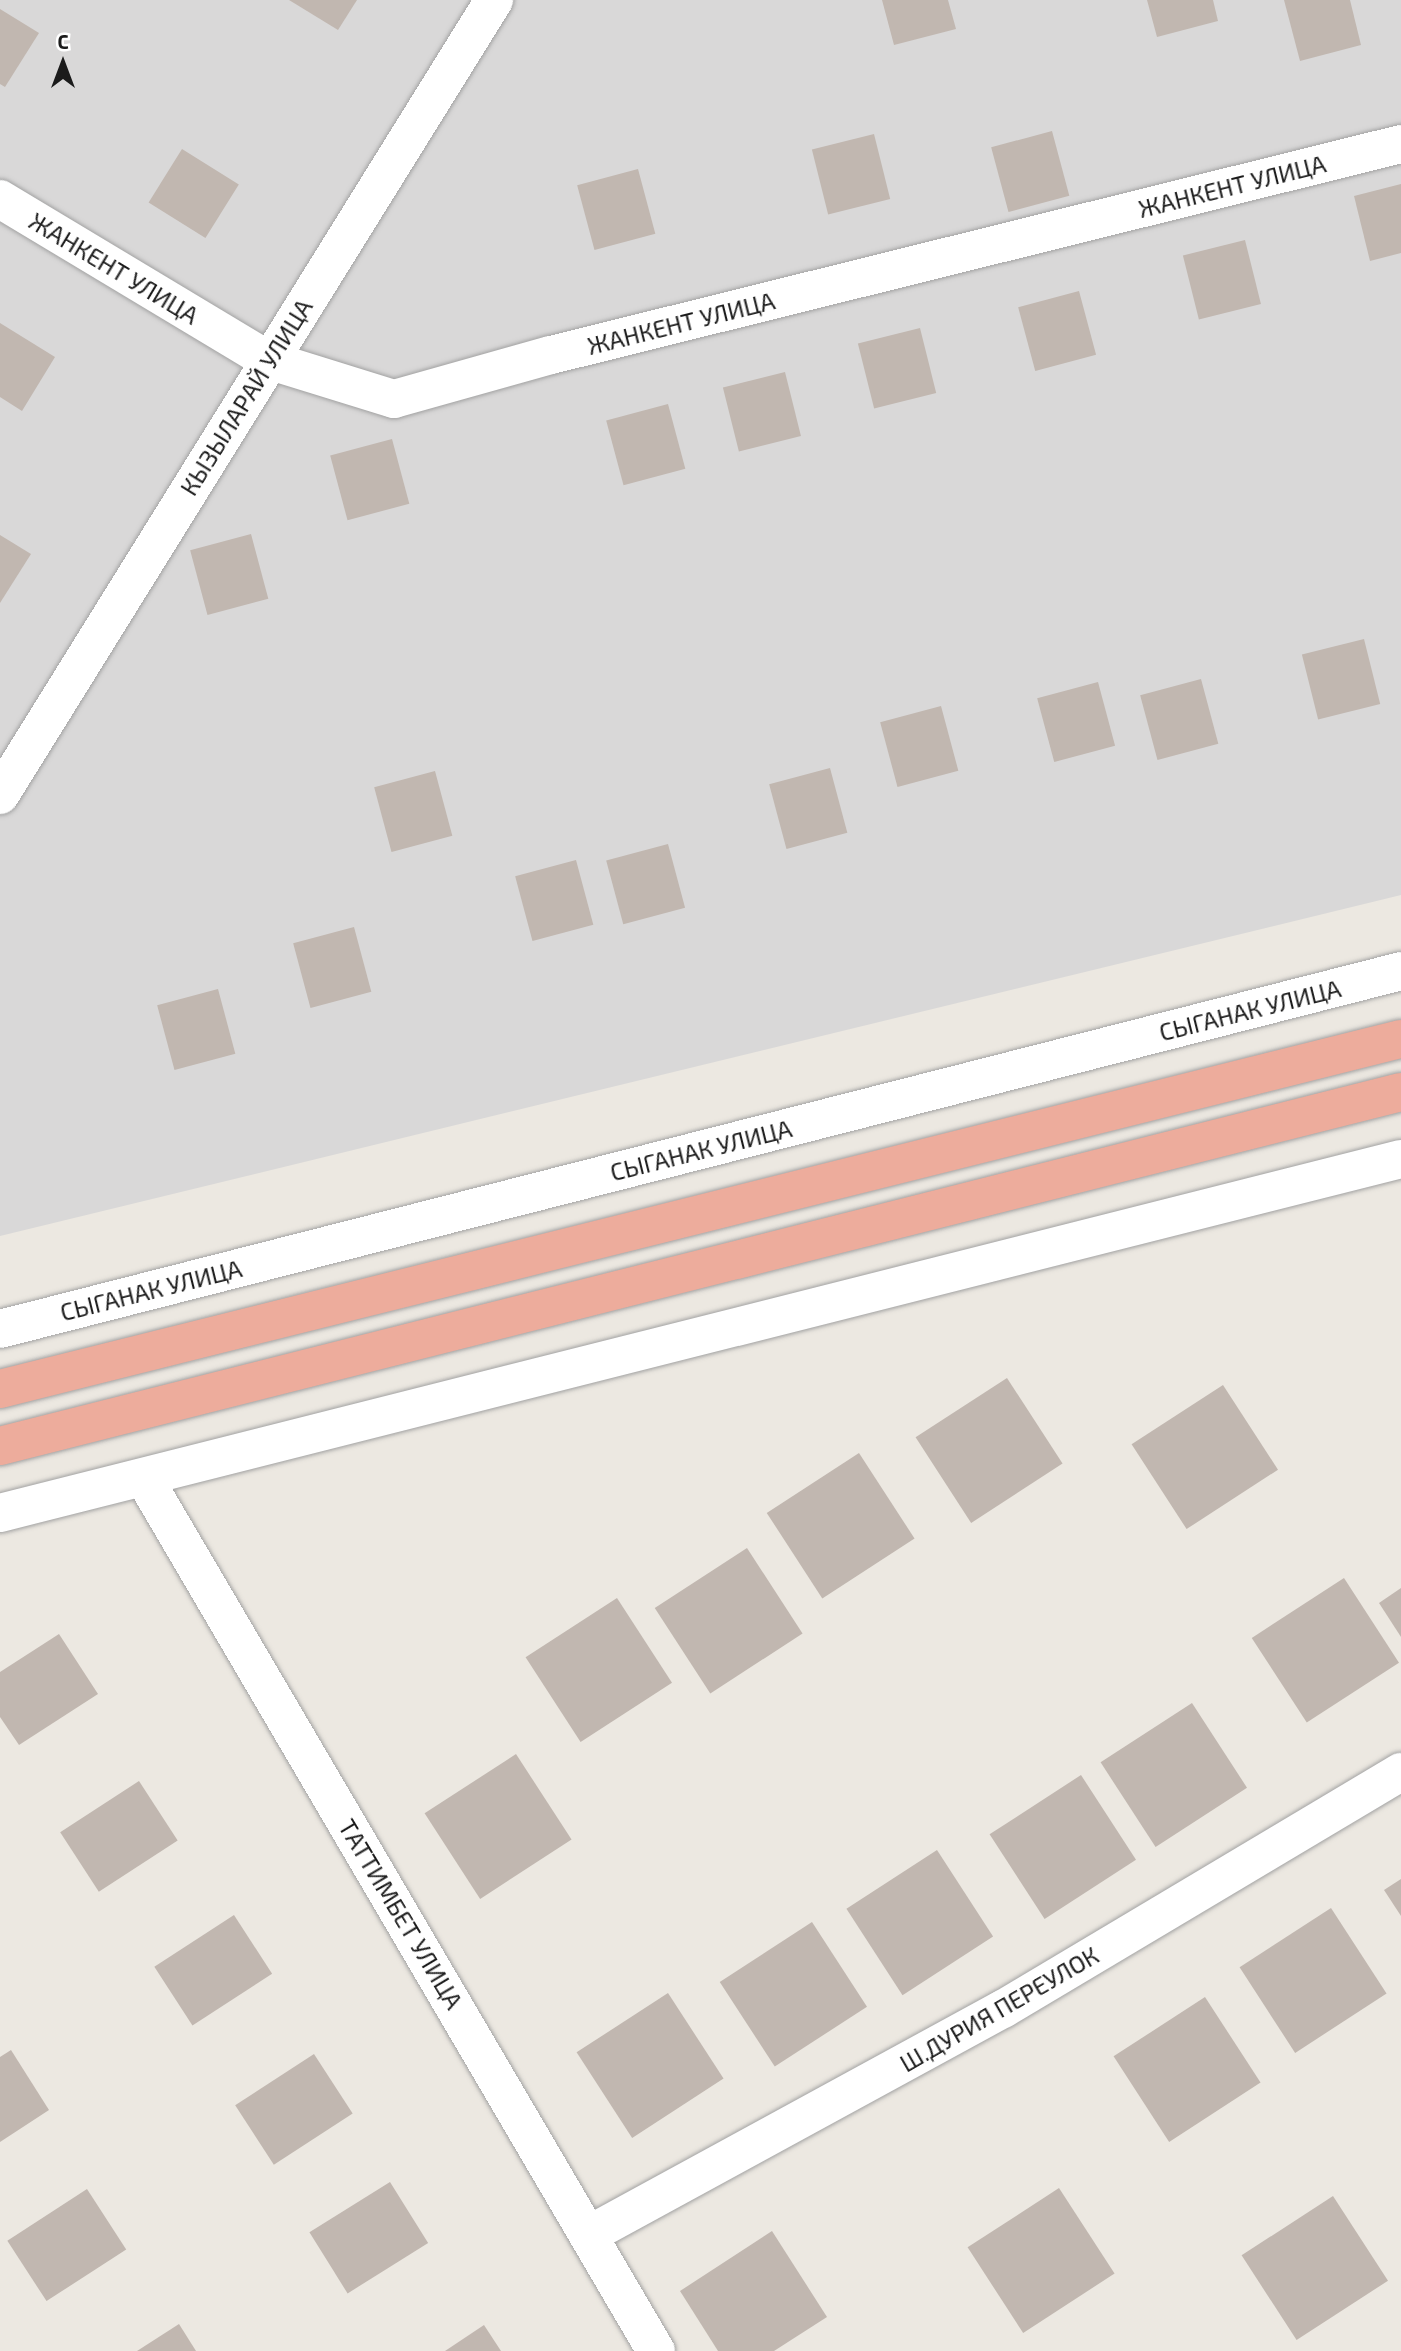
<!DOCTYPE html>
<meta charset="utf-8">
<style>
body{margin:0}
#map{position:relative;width:1401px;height:2351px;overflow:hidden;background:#ece8e1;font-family:"Exo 2",sans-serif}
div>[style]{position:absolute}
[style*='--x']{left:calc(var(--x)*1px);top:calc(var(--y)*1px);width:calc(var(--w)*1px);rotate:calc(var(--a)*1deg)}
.residential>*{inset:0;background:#d9d8d8}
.building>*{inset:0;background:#c1b7b0;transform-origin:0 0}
.roads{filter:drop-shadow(0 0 2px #a2a2a2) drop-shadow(0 0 2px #a2a2a2)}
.minor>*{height:38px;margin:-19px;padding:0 19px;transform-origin:19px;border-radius:19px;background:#fff}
.trunk>*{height:38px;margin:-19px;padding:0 19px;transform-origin:19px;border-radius:19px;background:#edac9c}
span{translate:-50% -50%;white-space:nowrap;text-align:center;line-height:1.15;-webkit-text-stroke:6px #fff;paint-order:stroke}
.street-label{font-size:24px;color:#1b1b1b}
.north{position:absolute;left:28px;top:28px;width:70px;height:70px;-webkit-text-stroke:5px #fff;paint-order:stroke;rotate:0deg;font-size:19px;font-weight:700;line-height:28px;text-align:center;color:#1b1b1b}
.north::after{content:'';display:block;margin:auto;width:24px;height:32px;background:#1b1b1b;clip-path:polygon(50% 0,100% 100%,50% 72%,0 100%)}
</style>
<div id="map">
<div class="residential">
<div style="clip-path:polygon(0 0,1401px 0,1401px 895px,0 1236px)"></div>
</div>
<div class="building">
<div style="clip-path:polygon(289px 0,357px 0,338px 30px)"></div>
<div style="clip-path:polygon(882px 0,948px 0,956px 29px,894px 45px)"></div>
<div style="clip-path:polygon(1147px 0,1213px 0,1218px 21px,1157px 37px)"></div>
<div style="clip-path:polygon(1284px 0,1350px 0,1361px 45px,1300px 61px)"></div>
<div style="clip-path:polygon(0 9px,39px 33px,5px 87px,0 84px)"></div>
<div style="left:1052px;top:131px;width:67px;height:63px;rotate:75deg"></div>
<div style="left:874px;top:134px;width:67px;height:64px;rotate:76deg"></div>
<div style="left:182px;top:149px;width:67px;height:63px;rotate:32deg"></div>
<div style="left:638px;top:169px;width:67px;height:63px;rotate:75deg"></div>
<div style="clip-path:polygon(1401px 184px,1401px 253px,1370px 261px,1354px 196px)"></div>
<div style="left:1245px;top:240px;width:66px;height:64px;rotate:76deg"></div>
<div style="left:1079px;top:291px;width:66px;height:63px;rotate:75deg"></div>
<div style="clip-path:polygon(0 323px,55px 357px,22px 411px,0 397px)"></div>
<div style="left:920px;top:328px;width:67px;height:64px;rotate:76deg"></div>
<div style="left:785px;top:372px;width:66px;height:64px;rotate:76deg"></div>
<div style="left:668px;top:404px;width:67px;height:64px;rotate:75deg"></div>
<div style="left:392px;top:439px;width:67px;height:64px;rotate:75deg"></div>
<div style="left:251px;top:534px;width:67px;height:63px;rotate:75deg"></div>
<div style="clip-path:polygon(0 535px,31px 554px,0 603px)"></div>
<div style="left:1364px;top:639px;width:67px;height:64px;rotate:76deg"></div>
<div style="left:1201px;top:679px;width:67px;height:63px;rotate:75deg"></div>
<div style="left:1098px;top:682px;width:66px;height:63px;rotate:75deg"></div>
<div style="left:941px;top:706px;width:67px;height:63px;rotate:75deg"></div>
<div style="left:830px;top:768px;width:67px;height:63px;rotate:75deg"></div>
<div style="left:435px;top:771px;width:67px;height:63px;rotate:75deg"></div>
<div style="left:668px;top:844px;width:66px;height:64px;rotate:75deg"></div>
<div style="left:576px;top:860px;width:67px;height:63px;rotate:75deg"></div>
<div style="left:354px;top:927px;width:67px;height:63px;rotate:75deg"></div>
<div style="left:218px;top:989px;width:67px;height:63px;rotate:75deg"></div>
<div style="left:1007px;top:1378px;width:102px;height:109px;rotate:57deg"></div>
<div style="left:1223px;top:1385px;width:101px;height:109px;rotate:57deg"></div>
<div style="left:859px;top:1453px;width:102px;height:110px;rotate:57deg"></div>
<div style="left:747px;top:1548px;width:102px;height:110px;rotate:57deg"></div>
<div style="left:1344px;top:1578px;width:101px;height:110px;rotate:57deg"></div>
<div style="clip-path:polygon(1401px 1588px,1401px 1637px,1379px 1603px)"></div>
<div style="left:617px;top:1598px;width:101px;height:109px;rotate:57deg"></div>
<div style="clip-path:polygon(59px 1634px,98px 1694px,19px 1745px,0 1717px,0 1672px)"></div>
<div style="left:1192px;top:1703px;width:101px;height:109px;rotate:57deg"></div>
<div style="left:516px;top:1754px;width:102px;height:109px;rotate:57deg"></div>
<div style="left:1081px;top:1775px;width:101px;height:109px;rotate:57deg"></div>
<div style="left:139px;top:1781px;width:71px;height:94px;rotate:57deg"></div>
<div style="left:937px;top:1850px;width:103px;height:108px;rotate:57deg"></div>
<div style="clip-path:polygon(1401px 1879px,1401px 1916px,1384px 1890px)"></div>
<div style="left:1331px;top:1908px;width:102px;height:109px;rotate:57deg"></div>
<div style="left:234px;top:1915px;width:70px;height:95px;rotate:57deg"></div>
<div style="left:812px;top:1922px;width:101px;height:110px;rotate:57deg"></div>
<div style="left:668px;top:1993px;width:102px;height:109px;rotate:57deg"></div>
<div style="left:1205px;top:1997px;width:102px;height:109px;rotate:57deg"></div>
<div style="clip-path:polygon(11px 2050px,49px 2110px,0 2142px,0 2057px)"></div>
<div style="left:314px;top:2054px;width:71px;height:94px;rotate:57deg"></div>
<div style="left:390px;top:2182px;width:72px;height:95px;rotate:58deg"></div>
<div style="left:1059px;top:2188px;width:102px;height:109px;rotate:57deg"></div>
<div style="left:87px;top:2189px;width:72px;height:95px;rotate:57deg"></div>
<div style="left:1333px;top:2196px;width:101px;height:109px;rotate:57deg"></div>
<div style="clip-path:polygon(772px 2231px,827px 2317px,774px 2351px,718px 2351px,680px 2291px)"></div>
<div style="clip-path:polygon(179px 2324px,196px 2351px,137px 2351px)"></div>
<div style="clip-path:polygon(484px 2325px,501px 2351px,445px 2351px)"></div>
</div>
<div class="roads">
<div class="minor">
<div style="--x:0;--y:199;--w:313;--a:31"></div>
<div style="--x:268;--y:360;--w:132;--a:17.2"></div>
<div style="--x:394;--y:399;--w:163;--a:-15.7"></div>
<div style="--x:551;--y:355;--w:876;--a:-13.94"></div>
<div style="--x:0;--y:795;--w:936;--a:-58.14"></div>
<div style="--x:0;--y:1329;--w:1446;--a:-14.33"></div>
<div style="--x:144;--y:1478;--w:1012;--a:59.61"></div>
<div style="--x:0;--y:1513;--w:1445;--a:-14.18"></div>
<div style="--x:590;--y:2234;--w:470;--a:-28.6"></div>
<div style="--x:1003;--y:2009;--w:463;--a:-30.8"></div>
</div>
<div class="trunk">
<div style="--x:0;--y:1389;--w:1444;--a:-14.03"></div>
<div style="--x:0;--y:1446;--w:1445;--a:-14.18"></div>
</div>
</div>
<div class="street-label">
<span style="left:1232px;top:186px;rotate:-14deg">ЖАНКЕНТ УЛИЦА</span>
<span style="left:114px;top:268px;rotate:31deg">ЖАНКЕНТ УЛИЦА</span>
<span style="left:681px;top:323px;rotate:-14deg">ЖАНКЕНТ УЛИЦА</span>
<span style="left:246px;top:397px;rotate:-58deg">КЫЗЫЛАРАЙ УЛИЦА</span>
<span style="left:1250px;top:1010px;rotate:-14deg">СЫГАНАК УЛИЦА</span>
<span style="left:701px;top:1150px;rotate:-14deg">СЫГАНАК УЛИЦА</span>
<span style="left:151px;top:1290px;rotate:-14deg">СЫГАНАК УЛИЦА</span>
<span style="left:401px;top:1914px;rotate:59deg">ТАТТИМБЕТ УЛИЦА</span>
<span style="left:999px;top:2009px;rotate:-30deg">Ш.ДУРИЯ ПЕРЕУЛОК</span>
</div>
<div class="north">С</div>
</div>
